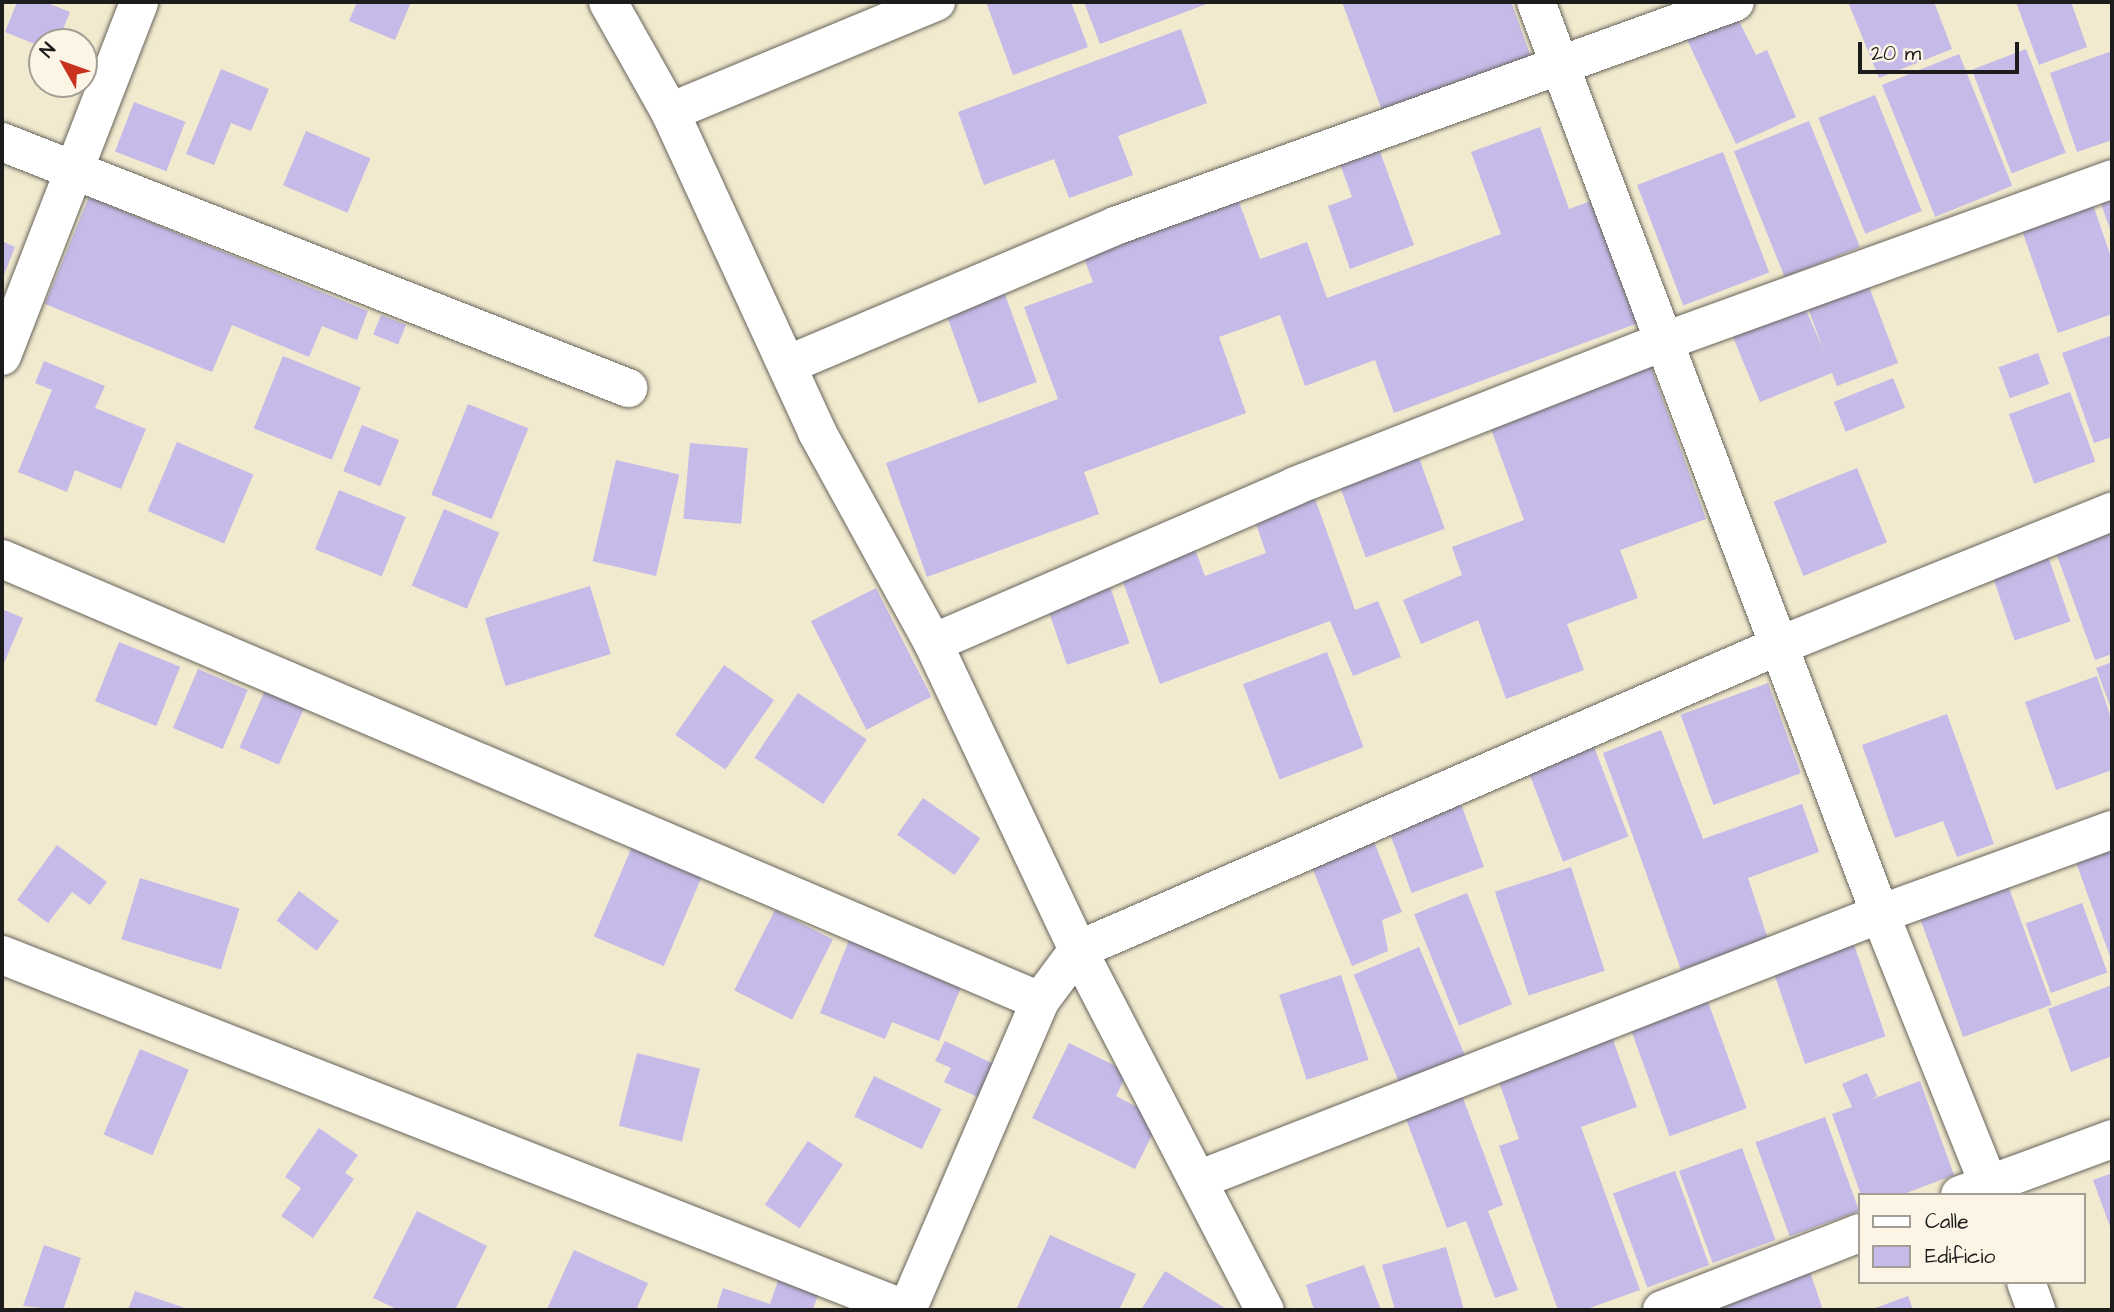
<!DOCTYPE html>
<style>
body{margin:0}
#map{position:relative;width:2114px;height:1312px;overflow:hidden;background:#f2eacf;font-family:"Architects Daughter",sans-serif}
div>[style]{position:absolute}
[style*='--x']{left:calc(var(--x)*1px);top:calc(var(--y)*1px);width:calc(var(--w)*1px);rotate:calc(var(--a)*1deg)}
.building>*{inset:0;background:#c5bae8;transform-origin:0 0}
.roads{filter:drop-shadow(0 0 2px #67645b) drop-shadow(0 0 2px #67645b)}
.street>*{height:38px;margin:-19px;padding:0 19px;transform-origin:19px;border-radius:19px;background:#fff}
span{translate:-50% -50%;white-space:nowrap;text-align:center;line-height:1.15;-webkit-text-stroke:5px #fcf5e5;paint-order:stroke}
.frame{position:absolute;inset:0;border:4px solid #1c1c1c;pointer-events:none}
.legend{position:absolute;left:1858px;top:1193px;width:228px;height:91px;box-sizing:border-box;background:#fcf5e5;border:2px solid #a29e95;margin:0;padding:9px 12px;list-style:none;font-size:21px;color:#1c1c1c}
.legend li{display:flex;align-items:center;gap:14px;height:35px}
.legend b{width:35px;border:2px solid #a29e95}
.north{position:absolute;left:28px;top:28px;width:70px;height:70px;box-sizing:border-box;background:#fcf5e5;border:2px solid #a29e95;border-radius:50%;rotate:310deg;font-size:19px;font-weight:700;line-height:28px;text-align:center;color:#1c1c1c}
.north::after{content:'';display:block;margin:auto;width:24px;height:32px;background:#c8321e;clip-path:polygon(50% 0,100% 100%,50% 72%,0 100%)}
.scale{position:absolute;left:1858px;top:42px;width:161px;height:32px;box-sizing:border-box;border:4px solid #1c1c1c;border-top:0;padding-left:9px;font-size:21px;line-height:24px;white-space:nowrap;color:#1c1c1c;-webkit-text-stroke:5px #fcf5e5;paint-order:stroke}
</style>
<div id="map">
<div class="building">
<div style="clip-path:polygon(17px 2px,45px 2px,70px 12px,58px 42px,42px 47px,5px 32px)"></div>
<div style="clip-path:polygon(357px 2px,411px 2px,395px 40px,349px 21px)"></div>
<div style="clip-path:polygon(986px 2px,1071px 2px,1088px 47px,1013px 75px)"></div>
<div style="clip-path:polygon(1084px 2px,1212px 2px,1100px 44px)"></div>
<div style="clip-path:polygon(1342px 2px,1511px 2px,1531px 57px,1383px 113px)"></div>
<div style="clip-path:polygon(1848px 2px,1934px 2px,1952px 49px,1879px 78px)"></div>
<div style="clip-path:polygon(2016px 2px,2071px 2px,2087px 47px,2039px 65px)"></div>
<div style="clip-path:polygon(1732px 7px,1756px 55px,1767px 50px,1796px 117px,1736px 144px,1683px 31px)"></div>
<div style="clip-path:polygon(1181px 29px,1207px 103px,1118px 136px,1133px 175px,1069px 198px,1054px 159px,984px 185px,958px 112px)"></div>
<div style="left:2026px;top:49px;width:111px;height:58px;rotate:69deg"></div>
<div style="clip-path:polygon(2112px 51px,2112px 140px,2077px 152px,2050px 73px)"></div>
<div style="left:1959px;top:54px;width:142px;height:83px;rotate:68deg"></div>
<div style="clip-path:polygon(221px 69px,269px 89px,251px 131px,231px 123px,214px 165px,186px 154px)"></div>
<div style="left:1875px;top:95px;width:125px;height:61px;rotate:68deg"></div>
<div style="left:134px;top:102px;width:55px;height:53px;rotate:21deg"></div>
<div style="left:1809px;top:121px;width:136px;height:81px;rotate:68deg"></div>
<div style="clip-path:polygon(1540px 127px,1569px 209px,1596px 199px,1641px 322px,1394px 413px,1375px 360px,1305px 386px,1280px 315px,1219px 337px,1246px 413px,1084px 472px,1099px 514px,927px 577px,886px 463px,1058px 399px,1024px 307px,1093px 282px,1080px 248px,1235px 191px,1260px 259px,1307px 242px,1327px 298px,1501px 234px,1471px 152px)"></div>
<div style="left:306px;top:131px;width:70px;height:59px;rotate:23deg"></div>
<div style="clip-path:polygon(1379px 149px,1414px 245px,1350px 269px,1328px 206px,1352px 197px,1340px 164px)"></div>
<div style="left:1723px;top:152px;width:129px;height:92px;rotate:69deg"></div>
<div style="clip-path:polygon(2112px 190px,2112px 235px,2098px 195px)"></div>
<div style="clip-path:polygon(2089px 193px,2112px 260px,2112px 314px,2058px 333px,2018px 219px)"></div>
<div style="clip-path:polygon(89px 197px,368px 311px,357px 340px,322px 326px,309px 357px,232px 325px,212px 372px,45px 304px)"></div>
<div style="clip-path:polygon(2px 241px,15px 247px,2px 280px)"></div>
<div style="clip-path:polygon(1868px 284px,1898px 363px,1837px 386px,1832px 373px,1760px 402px,1733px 337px,1805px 308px,1824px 351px,1807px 306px)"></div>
<div style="left:1003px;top:289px;width:99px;height:62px;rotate:70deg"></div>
<div style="left:381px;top:315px;width:27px;height:21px;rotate:22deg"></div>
<div style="clip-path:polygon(2112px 335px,2112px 437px,2094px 443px,2062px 353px)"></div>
<div style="left:2038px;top:353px;width:33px;height:42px;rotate:70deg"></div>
<div style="left:283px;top:356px;width:84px;height:78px;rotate:22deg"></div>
<div style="clip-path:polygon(1648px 359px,1706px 519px,1620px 550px,1638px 598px,1567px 624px,1584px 670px,1506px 699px,1478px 620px,1421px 644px,1403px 600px,1462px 575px,1452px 547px,1524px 520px,1487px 418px)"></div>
<div style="clip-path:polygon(44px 361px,105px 386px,95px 408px,146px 429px,121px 489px,75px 470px,67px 492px,18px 472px,52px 390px,35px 383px)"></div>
<div style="left:1893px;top:378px;width:32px;height:64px;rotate:68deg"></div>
<div style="left:2070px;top:392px;width:74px;height:65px;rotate:70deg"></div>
<div style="left:468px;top:404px;width:65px;height:98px;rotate:22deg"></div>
<div style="left:362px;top:425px;width:40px;height:50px;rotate:22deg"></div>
<div style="left:177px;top:442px;width:83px;height:75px;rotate:23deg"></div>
<div style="left:690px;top:443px;width:58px;height:76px;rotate:5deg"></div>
<div style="left:1415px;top:447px;width:87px;height:84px;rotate:70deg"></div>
<div style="left:616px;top:460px;width:65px;height:104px;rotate:13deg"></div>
<div style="left:1857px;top:468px;width:80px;height:90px;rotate:68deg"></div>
<div style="left:339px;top:490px;width:72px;height:64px;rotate:22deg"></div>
<div style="clip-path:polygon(1313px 493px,1355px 610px,1378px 601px,1401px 657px,1353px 676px,1330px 621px,1160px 684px,1119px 571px,1193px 544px,1205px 576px,1266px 553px,1253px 515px)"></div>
<div style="left:444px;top:509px;width:60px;height:83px;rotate:23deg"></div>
<div style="clip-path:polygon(2112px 516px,2112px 654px,2095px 660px,2051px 539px)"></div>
<div style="left:2048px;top:556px;width:69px;height:59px;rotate:71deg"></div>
<div style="left:1107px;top:578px;width:69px;height:66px;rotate:71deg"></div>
<div style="left:590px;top:586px;width:71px;height:110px;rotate:73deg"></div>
<div style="left:876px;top:588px;width:122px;height:73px;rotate:63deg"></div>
<div style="clip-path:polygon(2px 609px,23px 618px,2px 668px)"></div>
<div style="left:119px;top:642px;width:66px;height:64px;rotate:22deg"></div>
<div style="left:1327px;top:652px;width:102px;height:90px;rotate:69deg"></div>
<div style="clip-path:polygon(2112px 662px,2112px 711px,2096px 668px)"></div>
<div style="left:724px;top:665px;width:61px;height:85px;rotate:35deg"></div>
<div style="left:198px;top:669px;width:54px;height:64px;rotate:23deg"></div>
<div style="clip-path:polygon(2097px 676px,2112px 721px,2112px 770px,2056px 790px,2025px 702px)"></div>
<div style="left:1768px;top:683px;width:96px;height:93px;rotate:70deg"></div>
<div style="left:266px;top:688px;width:43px;height:65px;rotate:24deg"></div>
<div style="left:798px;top:693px;width:83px;height:78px;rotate:34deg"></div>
<div style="clip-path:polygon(1947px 714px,1994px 844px,1957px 857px,1943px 821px,1895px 838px,1862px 745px)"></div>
<div style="clip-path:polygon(1661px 730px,1703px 839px,1802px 804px,1819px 852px,1748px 878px,1768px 939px,1681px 970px,1603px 753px)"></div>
<div style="left:1594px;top:747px;width:96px;height:70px;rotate:69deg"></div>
<div style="left:923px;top:798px;width:70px;height:45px;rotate:35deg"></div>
<div style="left:1460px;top:801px;width:70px;height:77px;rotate:70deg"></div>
<div style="clip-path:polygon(1369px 829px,1402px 912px,1382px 920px,1388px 951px,1352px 966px,1307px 855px)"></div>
<div style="left:636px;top:837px;width:76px;height:108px;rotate:23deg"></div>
<div style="clip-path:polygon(2112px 840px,2112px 962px,2073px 854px)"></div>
<div style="clip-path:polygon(57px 845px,107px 882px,90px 905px,72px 892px,48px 923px,17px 900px)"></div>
<div style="left:1571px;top:867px;width:109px;height:80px;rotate:72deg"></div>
<div style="left:2005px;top:877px;width:136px;height:94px;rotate:70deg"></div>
<div style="left:140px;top:878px;width:104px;height:64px;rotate:17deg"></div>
<div style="left:299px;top:891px;width:50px;height:37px;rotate:37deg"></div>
<div style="left:1467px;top:893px;width:120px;height:57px;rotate:68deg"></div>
<div style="left:2082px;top:903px;width:74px;height:60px;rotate:70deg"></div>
<div style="left:775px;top:910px;width:65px;height:90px;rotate:27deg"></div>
<div style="clip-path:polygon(853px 930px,966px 975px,939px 1041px,892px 1022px,885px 1039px,820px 1013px)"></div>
<div style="left:1851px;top:936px;width:106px;height:85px;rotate:71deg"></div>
<div style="left:1419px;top:947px;width:126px;height:71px;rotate:67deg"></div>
<div style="left:1341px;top:975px;width:89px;height:65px;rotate:72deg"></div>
<div style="clip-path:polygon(2112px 985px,2112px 1056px,2071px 1072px,2048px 1009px)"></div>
<div style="left:1703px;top:988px;width:128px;height:82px;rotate:70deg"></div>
<div style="clip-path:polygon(1607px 1023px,1637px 1107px,1581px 1127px,1640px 1290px,1584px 1310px,1558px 1310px,1499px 1146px,1519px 1139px,1493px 1065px)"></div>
<div style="clip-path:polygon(945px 1041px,996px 1065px,980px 1098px,944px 1082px,951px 1068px,935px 1061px)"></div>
<div style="clip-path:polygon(1069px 1043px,1128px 1072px,1116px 1096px,1160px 1119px,1135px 1169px,1032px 1118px)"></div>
<div style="left:140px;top:1049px;width:53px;height:93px;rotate:23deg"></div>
<div style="left:637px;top:1053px;width:65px;height:75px;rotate:14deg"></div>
<div style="clip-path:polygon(1867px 1073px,1877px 1096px,1870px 1100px,1920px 1081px,1954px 1175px,1901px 1195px,1861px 1195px,1832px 1114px,1852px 1107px,1842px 1084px)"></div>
<div style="left:874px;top:1076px;width:75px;height:45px;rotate:26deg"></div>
<div style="clip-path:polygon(1457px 1082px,1503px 1205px,1488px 1211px,1518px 1290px,1495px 1298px,1466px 1221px,1447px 1228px,1400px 1103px)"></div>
<div style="left:1825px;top:1117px;width:100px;height:74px;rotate:70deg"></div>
<div style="clip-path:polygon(319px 1128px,358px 1155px,345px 1173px,354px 1179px,313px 1238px,281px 1216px,301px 1188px,285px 1177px)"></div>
<div style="left:808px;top:1141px;width:42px;height:77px;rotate:34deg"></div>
<div style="left:1742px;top:1148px;width:98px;height:67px;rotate:70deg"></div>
<div style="left:1675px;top:1171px;width:100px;height:66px;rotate:70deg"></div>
<div style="clip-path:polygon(2112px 1173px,2112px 1232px,2093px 1180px)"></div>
<div style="clip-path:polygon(417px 1211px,487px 1246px,455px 1310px,399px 1310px,373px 1298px)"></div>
<div style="clip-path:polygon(1050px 1235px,1136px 1274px,1119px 1310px,1016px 1310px)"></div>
<div style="clip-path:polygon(44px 1245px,81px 1258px,63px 1310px,23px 1306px)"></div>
<div style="clip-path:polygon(1446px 1247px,1464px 1310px,1395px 1310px,1382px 1265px)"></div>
<div style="clip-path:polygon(574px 1250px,648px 1283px,636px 1310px,547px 1309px)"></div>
<div style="clip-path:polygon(1364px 1265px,1381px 1310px,1314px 1310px,1306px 1285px)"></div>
<div style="clip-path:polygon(1165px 1271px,1228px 1310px,1141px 1310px)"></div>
<div style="clip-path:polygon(1810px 1272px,1823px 1310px,1706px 1310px)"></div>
<div style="clip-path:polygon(780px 1275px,820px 1288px,813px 1310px,716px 1310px,723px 1288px,770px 1304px)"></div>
<div style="clip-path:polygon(135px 1291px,191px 1310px,128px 1310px)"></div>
<div style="clip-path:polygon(1908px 1296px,1913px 1310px,1870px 1310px)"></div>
</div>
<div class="roads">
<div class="street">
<div style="--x:608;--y:2;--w:126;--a:60.6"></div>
<div style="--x:670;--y:112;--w:352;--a:65.3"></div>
<div style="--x:817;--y:432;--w:241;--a:61.2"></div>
<div style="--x:933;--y:643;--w:340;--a:64.7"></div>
<div style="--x:1078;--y:950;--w:406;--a:62.6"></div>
<div style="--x:1536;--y:2;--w:975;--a:69.33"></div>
<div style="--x:1880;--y:914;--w:303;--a:68.1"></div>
<div style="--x:670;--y:112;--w:288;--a:-22.5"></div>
<div style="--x:2;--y:142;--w:673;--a:21.45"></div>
<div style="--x:2;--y:356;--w:380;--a:-68.8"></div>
<div style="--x:789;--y:364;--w:354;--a:-22.9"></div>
<div style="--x:1115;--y:226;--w:659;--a:-19.86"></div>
<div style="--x:2;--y:559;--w:1128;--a:23.07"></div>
<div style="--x:933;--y:643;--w:395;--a:-23.4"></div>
<div style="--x:1295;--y:486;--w:401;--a:-21.4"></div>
<div style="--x:1668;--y:340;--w:472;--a:-19.9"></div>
<div style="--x:2;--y:955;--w:972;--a:21.42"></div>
<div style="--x:1198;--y:1180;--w:732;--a:-21.31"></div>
<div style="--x:1880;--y:914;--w:247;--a:-19.9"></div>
<div style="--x:1960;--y:1195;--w:162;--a:-20.2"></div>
<div style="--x:2026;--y:1282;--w:30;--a:70"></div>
<div style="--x:907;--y:1310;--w:336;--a:-66.7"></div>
<div style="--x:1040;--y:1001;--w:64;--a:-53.3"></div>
<div style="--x:1078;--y:950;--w:763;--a:-23.47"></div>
<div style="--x:1778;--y:646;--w:360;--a:-21.9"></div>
<div style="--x:1662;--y:1310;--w:212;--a:-21.3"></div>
</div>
</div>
<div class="frame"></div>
<ul class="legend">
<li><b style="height:9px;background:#fff"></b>Calle</li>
<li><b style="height:19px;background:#c5bae8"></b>Edificio</li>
</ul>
<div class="north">N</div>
<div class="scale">20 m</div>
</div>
